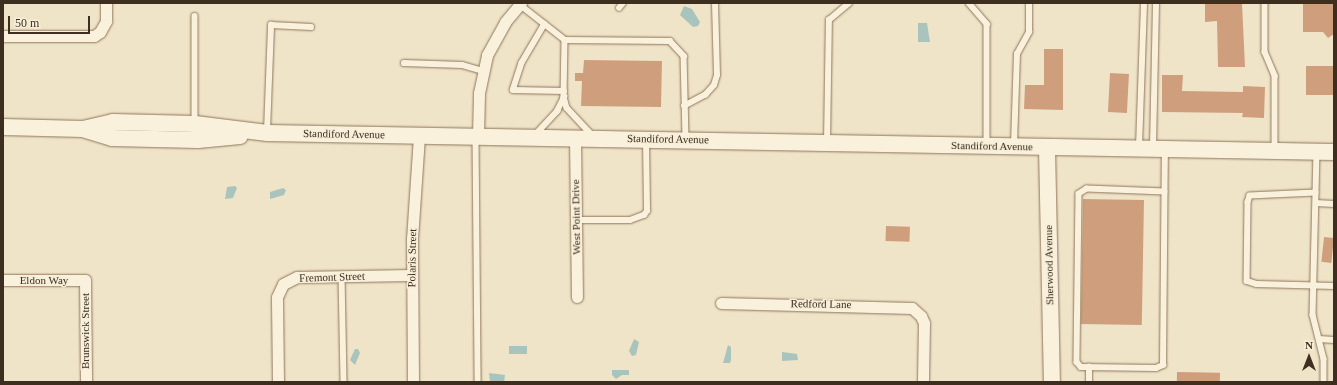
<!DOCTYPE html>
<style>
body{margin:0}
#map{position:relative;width:1337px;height:385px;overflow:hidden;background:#f0e4c8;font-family:Georgia,serif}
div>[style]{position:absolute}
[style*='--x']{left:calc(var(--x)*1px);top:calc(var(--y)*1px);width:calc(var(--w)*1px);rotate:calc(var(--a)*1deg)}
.water>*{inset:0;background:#a9c4bc;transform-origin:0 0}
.building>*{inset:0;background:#cf9f7d;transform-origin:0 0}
.roads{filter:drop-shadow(0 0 1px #8d765c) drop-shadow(0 0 1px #8d765c)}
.lane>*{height:5.5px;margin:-2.75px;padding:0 2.75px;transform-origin:2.75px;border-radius:2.75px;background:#faf1dc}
.street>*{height:11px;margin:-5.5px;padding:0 5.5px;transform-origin:5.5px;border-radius:5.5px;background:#faf1dc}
.secondary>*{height:16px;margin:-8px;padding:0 8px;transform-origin:8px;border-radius:8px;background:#faf1dc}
span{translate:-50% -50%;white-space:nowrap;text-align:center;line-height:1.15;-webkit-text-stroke:3px #f7eed8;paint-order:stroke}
.street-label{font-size:11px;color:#3d2e20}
.frame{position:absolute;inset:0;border:4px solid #3d2e20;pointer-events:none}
.north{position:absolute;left:1289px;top:337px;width:40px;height:40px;-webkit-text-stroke:3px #f7eed8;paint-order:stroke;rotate:0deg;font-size:11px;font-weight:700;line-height:16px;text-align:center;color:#3d2e20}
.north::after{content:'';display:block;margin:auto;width:14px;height:18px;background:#3d2e20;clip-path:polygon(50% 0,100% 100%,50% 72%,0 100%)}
.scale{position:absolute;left:8px;top:16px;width:82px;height:18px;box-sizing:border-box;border:2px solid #3d2e20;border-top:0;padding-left:5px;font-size:12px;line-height:14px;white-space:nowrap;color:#3d2e20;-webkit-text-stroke:3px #f7eed8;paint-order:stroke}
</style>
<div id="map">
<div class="water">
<div style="clip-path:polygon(684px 6px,692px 9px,700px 22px,698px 26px,693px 27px,680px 15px)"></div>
<div style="clip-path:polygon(918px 23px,927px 23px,930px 42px,918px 42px)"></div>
<div style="clip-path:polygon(235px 186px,237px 188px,233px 198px,225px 199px,227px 187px)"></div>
<div style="clip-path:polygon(283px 188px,286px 190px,284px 195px,270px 199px,270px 192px)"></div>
<div style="clip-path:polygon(634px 339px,639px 342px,636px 355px,632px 356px,629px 351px)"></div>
<div style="clip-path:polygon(728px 345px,731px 347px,731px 360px,730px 363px,723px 363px)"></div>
<div style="left:509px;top:346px;width:18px;height:8px"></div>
<div style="clip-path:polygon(355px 349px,358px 349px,360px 353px,355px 365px,350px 360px)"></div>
<div style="clip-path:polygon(782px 352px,797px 354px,798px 360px,782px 361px)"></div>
<div style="clip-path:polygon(612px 370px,629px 370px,629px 375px,622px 375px,616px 379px,612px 375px)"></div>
<div style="clip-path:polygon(489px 373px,505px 375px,504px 382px,490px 382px)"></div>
</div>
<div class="building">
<div style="clip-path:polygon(1205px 3px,1242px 3px,1245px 67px,1218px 67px,1217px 21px,1205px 22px)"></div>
<div style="clip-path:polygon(1303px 3px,1334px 3px,1334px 34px,1328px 38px,1323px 32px,1303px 32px)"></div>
<div style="clip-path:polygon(1044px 49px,1063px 49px,1063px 110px,1024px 109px,1025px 85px,1044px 85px)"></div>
<div style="clip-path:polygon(584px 60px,662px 61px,661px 107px,581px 106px,582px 81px,575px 81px,575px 73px,583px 73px)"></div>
<div style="left:1306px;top:66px;width:28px;height:29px"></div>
<div style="left:1110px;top:73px;width:19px;height:39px;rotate:3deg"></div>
<div style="clip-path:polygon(1162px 75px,1183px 75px,1182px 91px,1243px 92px,1243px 86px,1265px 87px,1264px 118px,1242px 117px,1243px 113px,1162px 112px)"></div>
<div style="left:1083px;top:199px;width:61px;height:125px;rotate:1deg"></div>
<div style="left:886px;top:226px;width:24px;height:15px;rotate:2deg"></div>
<div style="left:1324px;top:237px;width:10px;height:25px;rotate:6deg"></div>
<div style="left:1177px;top:372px;width:43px;height:10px;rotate:1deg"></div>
</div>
<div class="roads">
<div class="lane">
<div style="--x:969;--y:3;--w:28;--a:49"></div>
<div style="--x:987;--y:24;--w:120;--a:90"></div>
<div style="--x:1265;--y:3;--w:49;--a:90"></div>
<div style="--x:1265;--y:52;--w:26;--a:67"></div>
<div style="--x:1275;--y:76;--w:75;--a:90"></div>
<div style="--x:519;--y:4;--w:58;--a:38"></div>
<div style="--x:565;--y:40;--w:105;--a:0.5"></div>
<div style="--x:670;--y:41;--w:21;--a:47"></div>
<div style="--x:684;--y:56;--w:83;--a:88.6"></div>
<div style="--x:619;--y:8;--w:6;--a:-51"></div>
<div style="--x:195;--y:16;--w:107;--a:90"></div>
<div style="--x:545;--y:24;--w:45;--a:120.5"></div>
<div style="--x:522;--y:63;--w:28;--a:108"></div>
<div style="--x:513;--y:90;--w:51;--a:1.1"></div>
<div style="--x:565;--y:40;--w:57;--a:91"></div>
<div style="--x:564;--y:97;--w:11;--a:75"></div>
<div style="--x:567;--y:108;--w:37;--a:47"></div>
<div style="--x:404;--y:63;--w:58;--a:2"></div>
<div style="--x:462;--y:65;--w:22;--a:16"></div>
<div style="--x:684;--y:106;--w:24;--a:-28"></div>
<div style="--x:705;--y:95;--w:13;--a:-48"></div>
<div style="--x:714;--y:85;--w:10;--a:-73"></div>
<div style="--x:717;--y:75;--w:72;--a:-91.6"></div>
<div style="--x:267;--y:131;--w:106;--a:-87.8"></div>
<div style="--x:271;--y:25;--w:40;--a:2.9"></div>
<div style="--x:535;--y:135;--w:33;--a:-47"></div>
<div style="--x:557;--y:111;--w:16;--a:-63"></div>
<div style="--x:476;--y:138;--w:244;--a:89.5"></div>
<div style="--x:827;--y:142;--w:122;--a:-89.1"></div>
<div style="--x:829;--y:20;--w:26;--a:-40"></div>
<div style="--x:1014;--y:144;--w:90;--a:-88.1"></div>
<div style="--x:1017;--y:54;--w:25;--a:-61"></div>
<div style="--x:1029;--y:32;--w:29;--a:-90"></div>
<div style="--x:1139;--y:147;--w:144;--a:-88"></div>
<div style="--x:1153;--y:147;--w:144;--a:-88.8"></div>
<div style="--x:1317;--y:152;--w:163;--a:91.4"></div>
<div style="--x:1313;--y:315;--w:45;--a:76"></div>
<div style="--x:1324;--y:359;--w:23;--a:90"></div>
<div style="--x:1165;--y:192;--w:78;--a:-177.8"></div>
<div style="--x:1087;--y:189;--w:9;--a:148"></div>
<div style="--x:1079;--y:194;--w:168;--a:90.7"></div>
<div style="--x:1077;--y:362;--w:6;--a:51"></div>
<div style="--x:1081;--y:367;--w:75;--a:0.8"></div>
<div style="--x:1156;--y:368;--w:8;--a:-23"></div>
<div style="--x:1163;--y:365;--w:215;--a:-89.5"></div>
<div style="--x:1316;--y:193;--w:66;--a:177.4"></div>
<div style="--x:1250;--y:196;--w:6;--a:108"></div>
<div style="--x:1248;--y:202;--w:79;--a:90.7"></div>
<div style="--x:1247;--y:281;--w:10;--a:17"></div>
<div style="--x:1257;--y:284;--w:77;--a:1.5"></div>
<div style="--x:1316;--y:203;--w:18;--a:3"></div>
<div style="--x:576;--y:220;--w:54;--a:0"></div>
<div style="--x:630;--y:220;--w:15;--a:-20"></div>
<div style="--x:644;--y:215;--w:5;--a:-53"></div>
<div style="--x:647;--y:211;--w:69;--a:-90.8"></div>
<div style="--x:342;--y:276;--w:106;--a:88.9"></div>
<div style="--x:1319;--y:339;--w:15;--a:4"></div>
<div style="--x:1089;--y:382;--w:15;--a:-90"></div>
</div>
<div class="street">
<div style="--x:3;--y:36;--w:91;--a:0"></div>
<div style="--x:94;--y:36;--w:7;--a:-34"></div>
<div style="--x:100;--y:32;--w:13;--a:-61"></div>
<div style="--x:106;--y:21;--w:18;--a:-90"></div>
<div style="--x:478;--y:135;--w:42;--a:-88.6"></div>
<div style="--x:479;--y:93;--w:39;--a:-78"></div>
<div style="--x:487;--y:55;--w:38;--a:-61"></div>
<div style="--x:505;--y:22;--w:25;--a:-50"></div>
<div style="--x:575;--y:137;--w:160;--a:89.3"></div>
<div style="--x:3;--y:280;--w:82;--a:0"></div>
<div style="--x:85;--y:280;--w:102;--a:89.4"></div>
<div style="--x:721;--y:303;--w:191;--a:1.5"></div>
<div style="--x:912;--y:308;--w:12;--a:42"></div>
<div style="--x:921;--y:316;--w:8;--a:67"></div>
<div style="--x:924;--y:323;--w:59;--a:91"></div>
<div style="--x:278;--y:382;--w:85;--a:-90.7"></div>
<div style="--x:277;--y:297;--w:14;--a:-65"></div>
<div style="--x:283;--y:284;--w:16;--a:-27"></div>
<div style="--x:297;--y:277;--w:114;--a:-1"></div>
<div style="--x:413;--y:382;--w:143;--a:-90.4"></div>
<div style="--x:412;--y:239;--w:104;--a:-86.1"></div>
</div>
<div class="secondary">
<div style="--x:3;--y:127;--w:80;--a:1.4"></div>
<div style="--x:83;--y:129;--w:31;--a:-13"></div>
<div style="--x:113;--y:122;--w:82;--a:1.4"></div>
<div style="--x:195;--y:124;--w:73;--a:7.1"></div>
<div style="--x:267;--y:133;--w:1067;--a:1.02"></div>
<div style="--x:83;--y:129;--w:30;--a:17"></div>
<div style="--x:112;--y:138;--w:86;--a:1.3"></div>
<div style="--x:198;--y:140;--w:42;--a:-5.4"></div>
<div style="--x:1047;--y:148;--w:234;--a:88.8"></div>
</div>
</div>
<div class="street-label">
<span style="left:344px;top:134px;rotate:1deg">Standiford Avenue</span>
<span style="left:668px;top:139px;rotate:1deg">Standiford Avenue</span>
<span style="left:992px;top:146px;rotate:1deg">Standiford Avenue</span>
<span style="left:576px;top:217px;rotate:-91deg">West Point Drive</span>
<span style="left:412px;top:258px;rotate:-89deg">Polaris Street</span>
<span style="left:1049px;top:265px;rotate:-91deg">Sherwood Avenue</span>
<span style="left:332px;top:277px;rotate:-2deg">Fremont Street</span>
<span style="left:44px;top:280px">Eldon Way</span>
<span style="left:821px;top:304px;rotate:1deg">Redford Lane</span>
<span style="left:85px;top:331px;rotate:-90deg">Brunswick Street</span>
</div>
<div class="frame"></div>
<div class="north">N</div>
<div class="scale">50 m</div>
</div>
